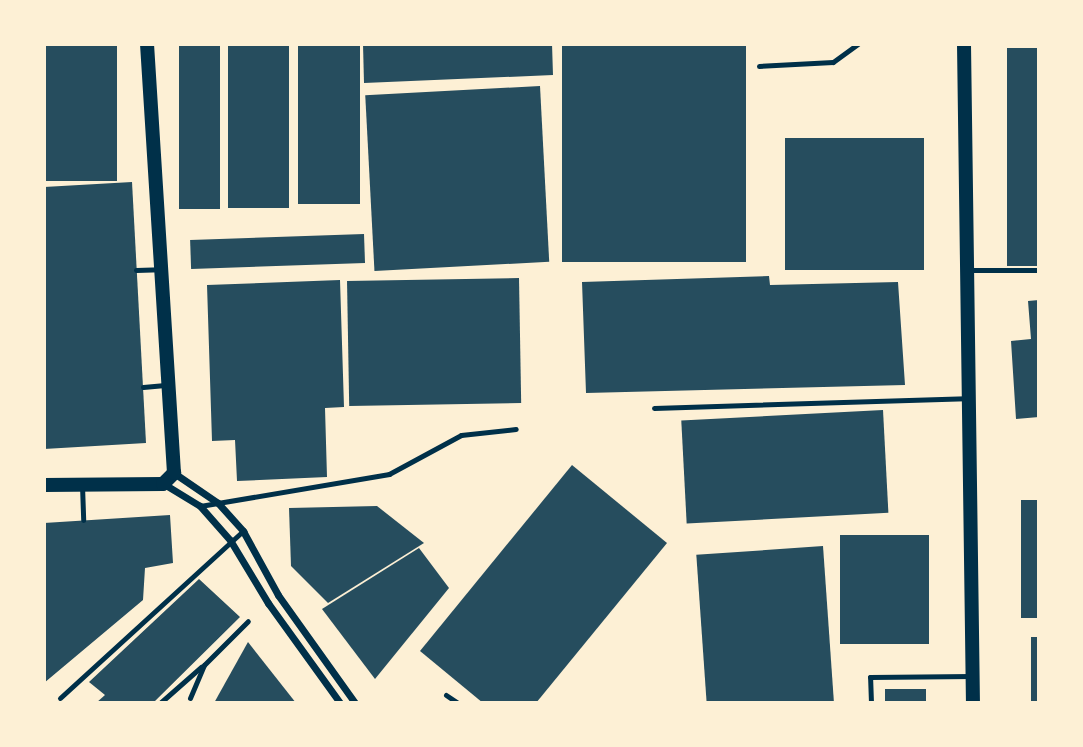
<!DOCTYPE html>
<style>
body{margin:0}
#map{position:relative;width:1083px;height:747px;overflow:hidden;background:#fdf0d5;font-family:Lora,serif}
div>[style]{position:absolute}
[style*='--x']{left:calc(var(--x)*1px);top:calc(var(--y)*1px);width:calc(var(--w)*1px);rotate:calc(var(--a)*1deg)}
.building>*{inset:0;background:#264d5e;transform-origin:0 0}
.service>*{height:5px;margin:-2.5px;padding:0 2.5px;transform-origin:2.5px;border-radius:2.5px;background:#003049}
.minor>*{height:7px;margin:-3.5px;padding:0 3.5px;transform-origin:3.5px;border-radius:3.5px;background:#003049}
.secondary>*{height:14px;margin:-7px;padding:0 7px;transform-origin:7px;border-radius:7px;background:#003049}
span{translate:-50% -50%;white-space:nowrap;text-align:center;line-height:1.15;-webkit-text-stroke:7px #fdf0d5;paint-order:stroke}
.frame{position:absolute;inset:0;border:46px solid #fdf0d5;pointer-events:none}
</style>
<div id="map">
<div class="building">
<div style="left:44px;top:44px;width:73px;height:137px"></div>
<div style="left:179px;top:44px;width:41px;height:165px"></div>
<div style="left:228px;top:44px;width:61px;height:164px"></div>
<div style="left:298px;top:44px;width:62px;height:160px"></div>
<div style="clip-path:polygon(363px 44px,552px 44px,553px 75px,364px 83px)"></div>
<div style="left:562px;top:44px;width:184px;height:218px"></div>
<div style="left:1007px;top:48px;width:32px;height:218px"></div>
<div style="left:540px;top:86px;width:176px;height:175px;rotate:87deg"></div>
<div style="left:924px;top:138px;width:132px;height:139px;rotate:90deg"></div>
<div style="clip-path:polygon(132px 182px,146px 443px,44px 449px,44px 187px)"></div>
<div style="left:364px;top:234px;width:29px;height:174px;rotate:88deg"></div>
<div style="clip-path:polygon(769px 276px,770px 285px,898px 282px,905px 385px,586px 393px,582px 282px)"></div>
<div style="left:519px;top:278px;width:125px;height:172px;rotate:89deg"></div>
<div style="clip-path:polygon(340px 280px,344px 407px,325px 408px,327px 477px,237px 481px,235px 440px,212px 441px,207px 285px)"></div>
<div style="clip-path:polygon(1039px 300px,1039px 417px,1016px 419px,1011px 341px,1031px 339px,1028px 301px)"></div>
<div style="left:883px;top:410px;width:103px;height:202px;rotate:87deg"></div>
<div style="clip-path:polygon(572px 465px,667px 543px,536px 703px,483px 703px,420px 651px)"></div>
<div style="left:1021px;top:500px;width:18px;height:118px"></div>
<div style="clip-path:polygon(377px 506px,424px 543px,328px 603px,291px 566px,289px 508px)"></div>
<div style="clip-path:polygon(170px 515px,173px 563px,145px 568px,143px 600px,44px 683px,44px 523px)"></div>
<div style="left:929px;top:535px;width:109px;height:89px;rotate:90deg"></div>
<div style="left:823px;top:546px;width:157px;height:127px;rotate:86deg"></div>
<div style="clip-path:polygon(419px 548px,449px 588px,375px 679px,322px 609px)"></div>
<div style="clip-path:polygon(199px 579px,240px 617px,153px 703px,96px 703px,105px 695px,89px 682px)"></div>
<div style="left:1031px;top:637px;width:8px;height:66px"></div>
<div style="clip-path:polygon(248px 642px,296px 703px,214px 703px)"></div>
<div style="left:926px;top:689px;width:14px;height:41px;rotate:90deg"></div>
</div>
<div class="service">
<div style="--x:759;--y:66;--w:74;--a:-3.1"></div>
<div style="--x:833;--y:62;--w:31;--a:-36"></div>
<div style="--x:136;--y:270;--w:24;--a:-2"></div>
<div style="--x:969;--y:270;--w:70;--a:0"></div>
<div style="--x:143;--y:387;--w:25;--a:-5"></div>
<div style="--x:654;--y:408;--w:312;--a:-1.8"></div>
<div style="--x:82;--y:485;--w:35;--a:88"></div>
<div style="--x:200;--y:506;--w:192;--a:-9.6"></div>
<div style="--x:389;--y:474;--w:82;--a:-28.4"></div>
<div style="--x:461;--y:435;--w:55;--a:-6.2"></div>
<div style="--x:446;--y:695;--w:14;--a:34"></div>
<div style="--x:60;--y:698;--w:248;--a:-42.4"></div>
<div style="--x:190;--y:698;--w:36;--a:-67"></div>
<div style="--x:204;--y:665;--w:62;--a:-45"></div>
<div style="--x:160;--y:703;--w:55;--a:-41.3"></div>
<div style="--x:871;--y:703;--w:26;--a:-92"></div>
<div style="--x:870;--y:677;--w:102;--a:-0.6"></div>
</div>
<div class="minor">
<div style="--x:174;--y:473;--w:53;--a:34.3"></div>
<div style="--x:218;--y:503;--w:38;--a:48"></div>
<div style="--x:243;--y:531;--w:73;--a:61.3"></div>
<div style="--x:278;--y:595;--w:133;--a:54.5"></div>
<div style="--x:164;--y:484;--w:42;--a:31.4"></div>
<div style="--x:200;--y:506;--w:45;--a:48.6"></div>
<div style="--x:230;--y:540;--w:74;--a:58.9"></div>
<div style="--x:268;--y:603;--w:123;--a:54.2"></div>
</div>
<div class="secondary">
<div style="--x:964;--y:44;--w:659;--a:89.22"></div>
<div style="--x:44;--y:485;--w:119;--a:-0.5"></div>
<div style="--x:163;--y:484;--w:16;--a:-45"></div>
<div style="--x:174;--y:473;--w:430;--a:-93.6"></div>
</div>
<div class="frame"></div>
</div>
